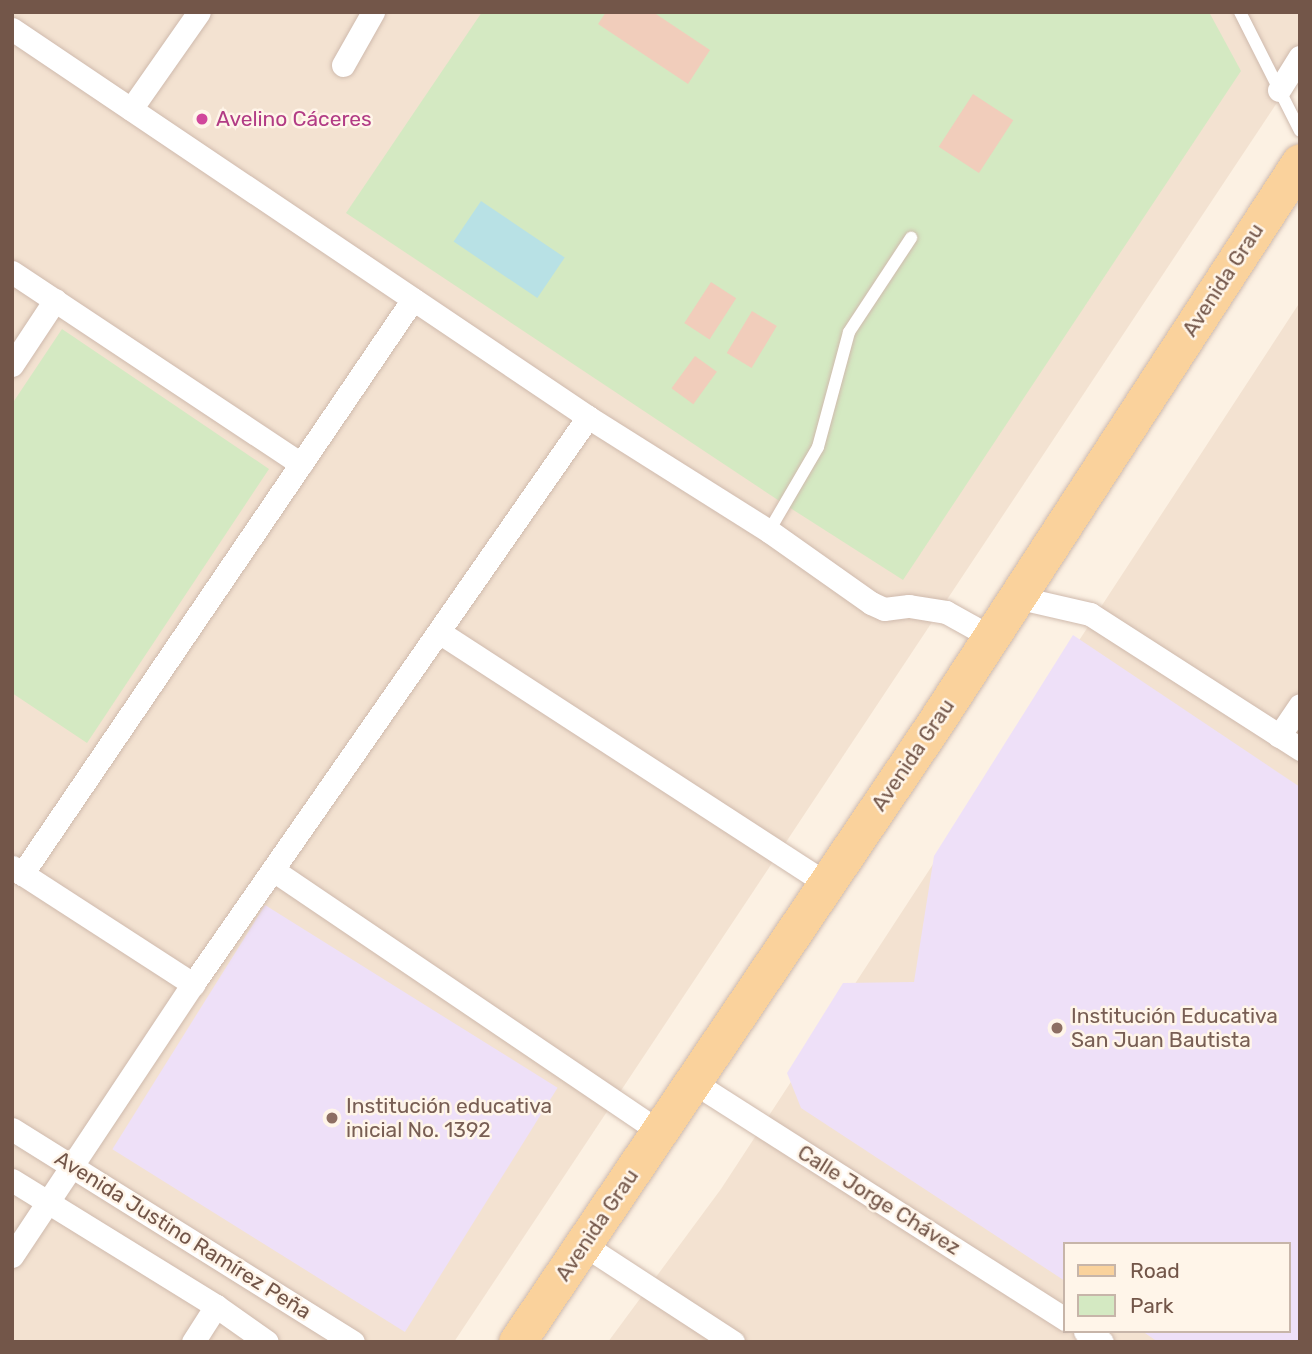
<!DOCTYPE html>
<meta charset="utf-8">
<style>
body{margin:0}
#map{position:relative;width:1312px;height:1354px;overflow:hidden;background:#fcf1e3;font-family:Rubik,sans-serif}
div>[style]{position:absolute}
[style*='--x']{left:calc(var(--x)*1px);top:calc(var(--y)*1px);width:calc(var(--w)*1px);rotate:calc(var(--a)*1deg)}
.residential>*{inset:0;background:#f3e2d1}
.education>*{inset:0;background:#eee0f8;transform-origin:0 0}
.green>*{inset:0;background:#d4e9c2}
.water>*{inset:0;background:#b8e1e5;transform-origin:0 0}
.building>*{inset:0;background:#f1cdbb;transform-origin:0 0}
.roads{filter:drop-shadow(0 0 2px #cfbaad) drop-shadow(0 0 2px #cfbaad)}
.service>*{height:12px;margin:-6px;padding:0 6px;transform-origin:6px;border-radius:6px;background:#fff}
.minor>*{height:23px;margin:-11.5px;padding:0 11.5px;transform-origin:11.5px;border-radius:11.5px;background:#fff}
.primary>*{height:37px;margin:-18.5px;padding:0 18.5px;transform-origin:18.5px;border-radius:18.5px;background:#fad29c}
.dots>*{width:19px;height:19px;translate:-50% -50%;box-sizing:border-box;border:4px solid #fff5e9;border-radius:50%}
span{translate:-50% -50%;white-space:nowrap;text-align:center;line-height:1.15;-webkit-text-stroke:5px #fff5e9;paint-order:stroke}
.hotel-label{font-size:21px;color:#b23c85}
.left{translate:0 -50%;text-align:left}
.street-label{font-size:21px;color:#735649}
.education-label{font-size:21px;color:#785e54}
.frame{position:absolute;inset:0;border:14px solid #735649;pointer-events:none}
.legend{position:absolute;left:1063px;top:1242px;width:228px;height:91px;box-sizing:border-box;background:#fff5e9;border:2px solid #c7b5a9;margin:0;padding:9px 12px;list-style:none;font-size:21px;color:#735649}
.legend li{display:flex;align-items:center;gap:14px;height:35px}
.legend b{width:35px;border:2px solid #c7b5a9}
</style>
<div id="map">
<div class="residential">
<div style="clip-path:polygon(12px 12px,1300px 12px,1300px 68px,454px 1342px,12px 1342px)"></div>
<div style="clip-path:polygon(evenodd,1300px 302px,1300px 1342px,608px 1342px,721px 1189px,1300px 302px,1065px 1244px,1289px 1244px,1289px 1331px,1065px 1331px,1065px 1244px)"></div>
</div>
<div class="education">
<div style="clip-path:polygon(1073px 635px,1300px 787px,1300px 1342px,1158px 1342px,1142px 1331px,1289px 1331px,1289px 1244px,1065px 1244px,1065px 1281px,801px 1108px,787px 1073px,843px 983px,914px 982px,934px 856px)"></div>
<div style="left:265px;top:905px;width:345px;height:288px;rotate:32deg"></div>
</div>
<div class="green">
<div style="clip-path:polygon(482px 12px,1209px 12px,1241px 71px,903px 580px,784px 504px,346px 213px)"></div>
<div style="clip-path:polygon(62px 329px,269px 469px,87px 743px,12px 693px,12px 404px)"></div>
</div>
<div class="water">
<div style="left:481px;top:201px;width:101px;height:49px;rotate:34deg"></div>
</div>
<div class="building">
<div style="clip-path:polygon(606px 12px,653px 12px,710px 50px,688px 84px,598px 24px)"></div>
<div style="left:973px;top:94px;width:48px;height:63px;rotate:33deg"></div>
<div style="left:711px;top:282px;width:30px;height:49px;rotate:33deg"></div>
<div style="left:752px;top:311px;width:29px;height:49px;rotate:31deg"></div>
<div style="left:695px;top:356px;width:27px;height:40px;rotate:36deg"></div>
</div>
<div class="roads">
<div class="service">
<div style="--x:1240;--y:12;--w:133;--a:63.2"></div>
<div style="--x:769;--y:531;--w:97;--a:-59.7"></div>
<div style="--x:818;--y:447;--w:119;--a:-74.9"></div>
<div style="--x:849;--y:332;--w:113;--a:-56.6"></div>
</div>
<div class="minor">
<div style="--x:12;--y:29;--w:694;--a:33.96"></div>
<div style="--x:588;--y:417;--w:214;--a:32.2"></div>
<div style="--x:769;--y:531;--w:125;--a:35.2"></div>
<div style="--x:871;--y:603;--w:14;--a:25"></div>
<div style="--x:884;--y:609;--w:25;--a:-7"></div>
<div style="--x:909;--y:606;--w:37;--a:9"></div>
<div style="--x:946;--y:612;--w:51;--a:29.1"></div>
<div style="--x:343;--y:65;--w:61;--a:-60.5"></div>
<div style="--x:1279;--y:90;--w:39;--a:-58"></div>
<div style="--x:131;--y:109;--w:118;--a:-55"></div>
<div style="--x:12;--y:272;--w:347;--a:33.6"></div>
<div style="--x:12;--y:365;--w:78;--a:-56.5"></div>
<div style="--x:1016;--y:597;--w:76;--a:12.9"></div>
<div style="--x:1090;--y:614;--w:250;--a:32.7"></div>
<div style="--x:439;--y:632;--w:463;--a:33"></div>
<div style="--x:1279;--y:736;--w:37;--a:-56"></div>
<div style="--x:12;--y:867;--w:216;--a:32.9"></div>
<div style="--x:273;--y:870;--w:467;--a:34.1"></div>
<div style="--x:22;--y:874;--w:695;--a:-55.78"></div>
<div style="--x:693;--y:1082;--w:441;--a:32.5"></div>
<div style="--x:12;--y:1129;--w:402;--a:32"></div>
<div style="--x:12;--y:1180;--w:240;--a:31.7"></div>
<div style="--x:216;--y:1306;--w:62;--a:35.2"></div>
<div style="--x:584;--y:1245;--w:178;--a:33.1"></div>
<div style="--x:12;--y:1256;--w:327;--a:-56.4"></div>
<div style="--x:193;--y:984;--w:691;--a:-55.14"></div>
<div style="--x:1085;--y:1331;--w:20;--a:33"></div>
<div style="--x:193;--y:1342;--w:43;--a:-57.4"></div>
</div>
<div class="primary">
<div style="--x:517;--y:1342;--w:747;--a:-55.97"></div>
<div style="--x:935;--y:723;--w:669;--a:-56.95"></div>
</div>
</div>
<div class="dots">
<div style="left:202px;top:119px;background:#d1479c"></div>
<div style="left:1057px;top:1028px;background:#8d6e63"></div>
<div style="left:332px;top:1118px;background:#8d6e63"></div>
</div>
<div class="hotel-label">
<span class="left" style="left:216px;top:119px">Avelino Cáceres</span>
</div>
<div class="street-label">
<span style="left:1223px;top:280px;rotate:-57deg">Avenida Grau</span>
<span style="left:913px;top:755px;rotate:-56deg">Avenida Grau</span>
<span style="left:879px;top:1200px;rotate:32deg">Calle Jorge Chávez</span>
<span style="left:597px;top:1225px;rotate:-56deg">Avenida Grau</span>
<span style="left:183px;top:1235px;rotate:32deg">Avenida Justino Ramírez Peña</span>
</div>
<div class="education-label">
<span class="left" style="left:1071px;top:1028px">Institución Educativa<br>San Juan Bautista</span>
<span class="left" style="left:346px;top:1118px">Institución educativa<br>inicial No. 1392</span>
</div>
<div class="frame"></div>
<ul class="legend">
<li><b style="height:9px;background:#fad29c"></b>Road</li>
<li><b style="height:19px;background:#d4e9c2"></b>Park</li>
</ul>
</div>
